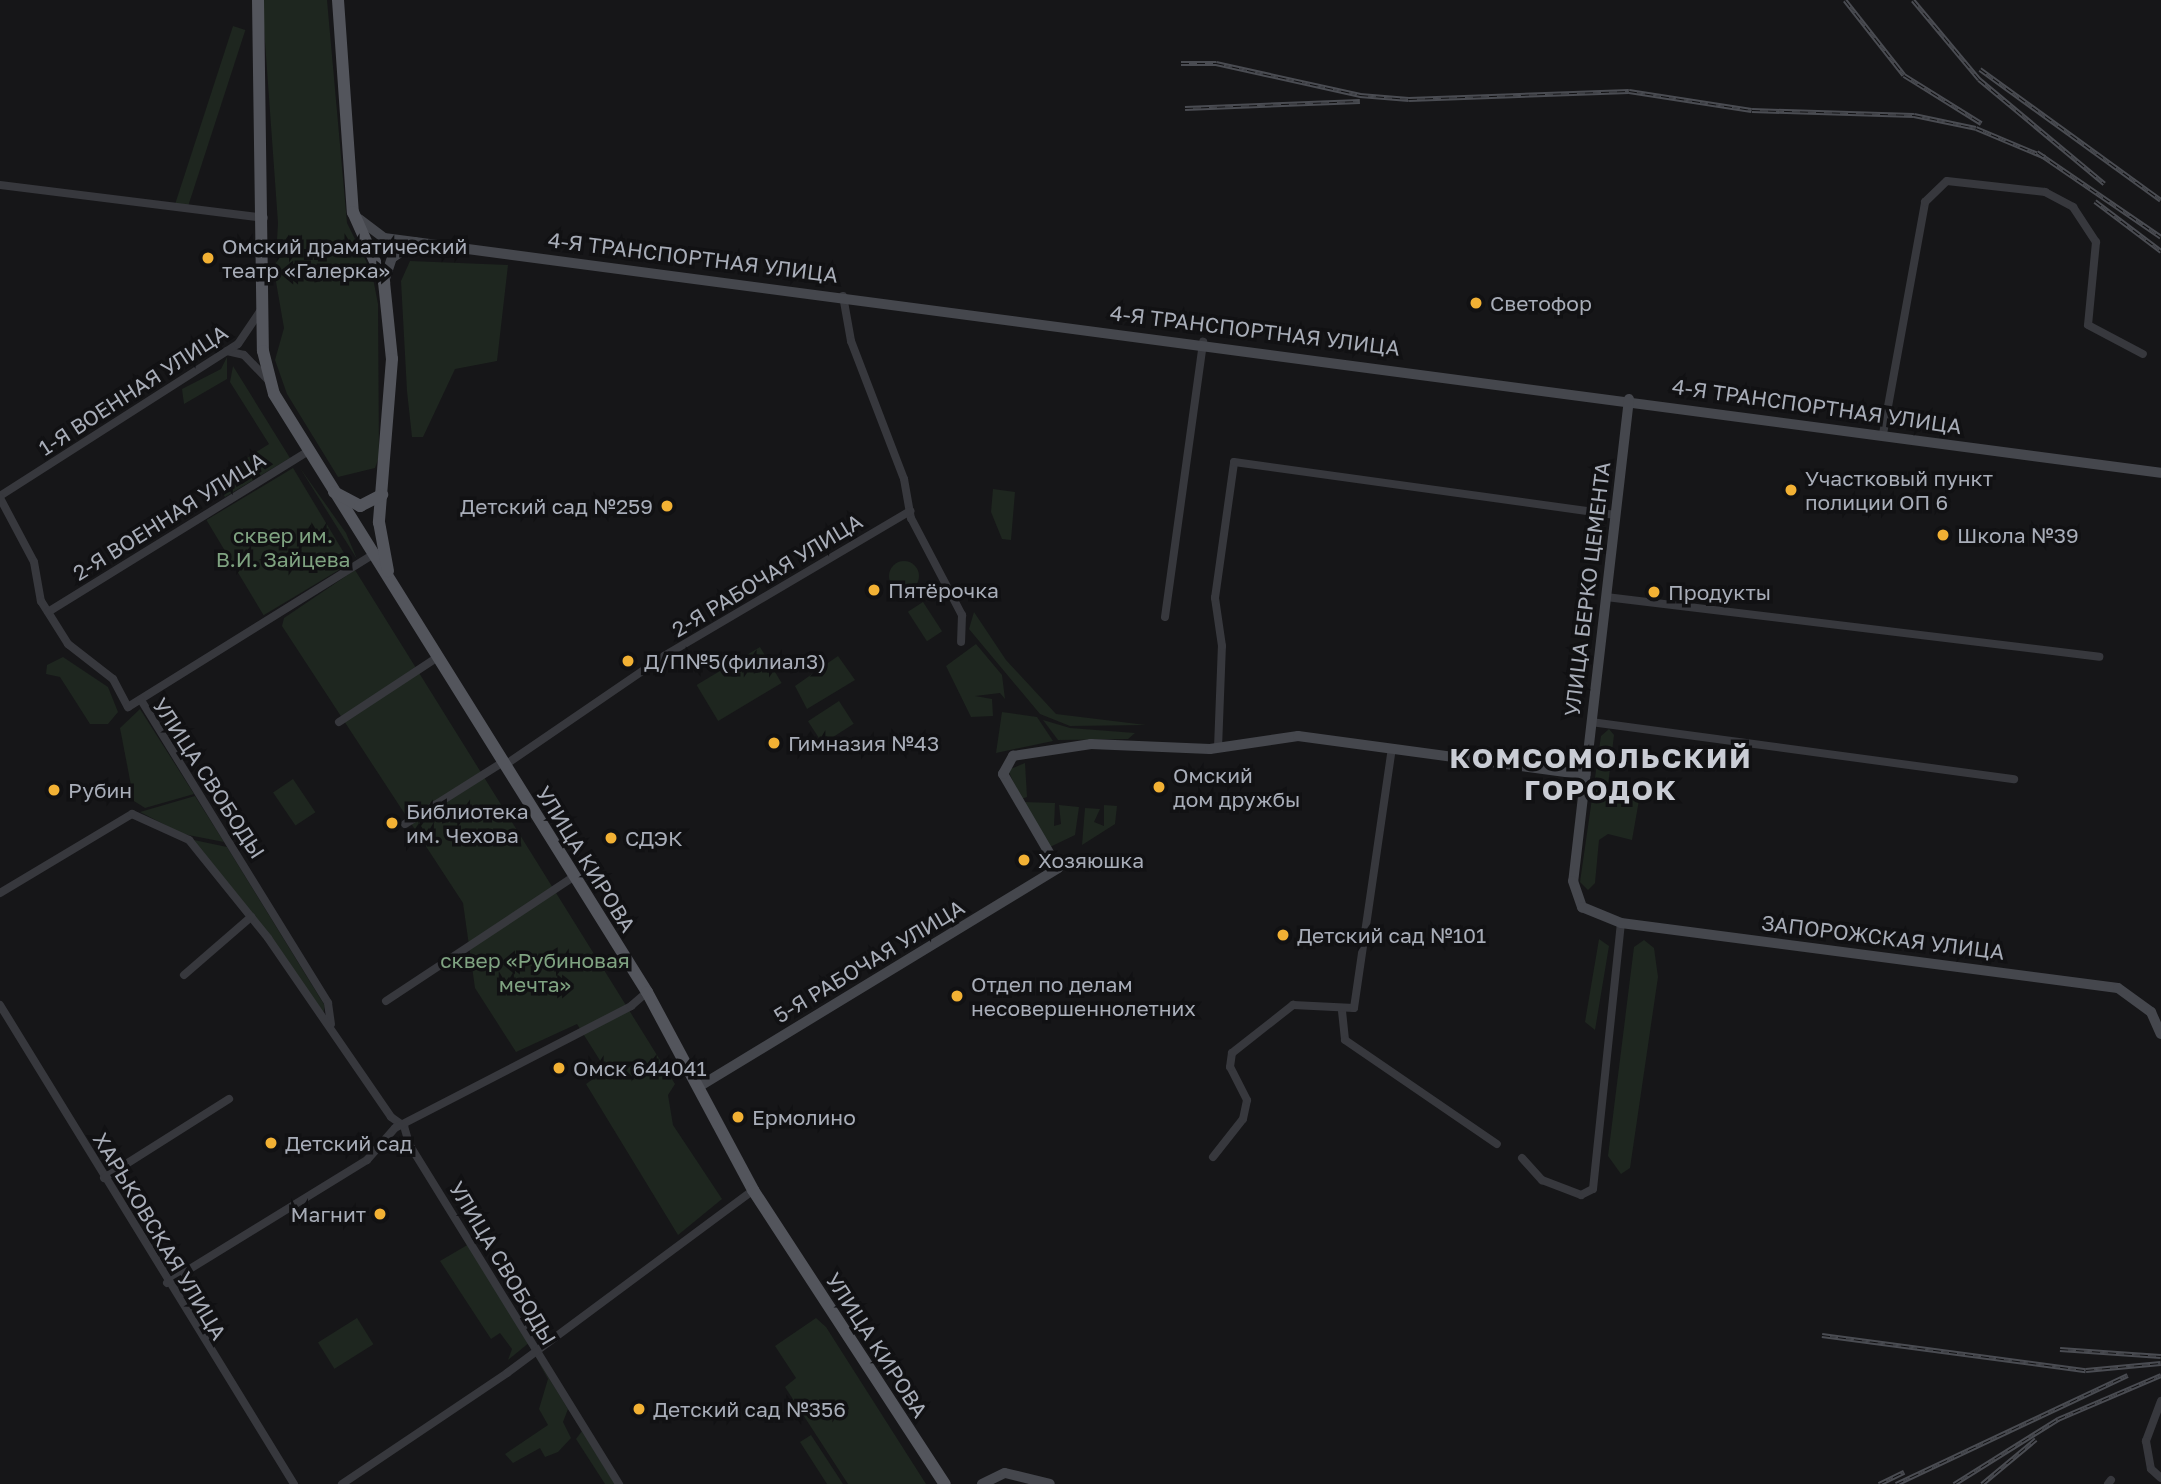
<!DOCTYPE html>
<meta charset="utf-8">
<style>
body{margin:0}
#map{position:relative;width:2161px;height:1484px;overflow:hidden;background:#161618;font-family:"Golos Text",sans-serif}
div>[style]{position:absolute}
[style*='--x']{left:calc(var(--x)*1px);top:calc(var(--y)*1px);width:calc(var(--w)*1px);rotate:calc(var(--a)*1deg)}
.green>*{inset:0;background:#1e261f;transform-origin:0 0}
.round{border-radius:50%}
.street>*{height:8px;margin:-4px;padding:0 4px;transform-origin:4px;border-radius:4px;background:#37383d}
.secondary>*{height:10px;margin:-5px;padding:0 5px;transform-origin:5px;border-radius:5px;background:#45474d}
.primary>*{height:12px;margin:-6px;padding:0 6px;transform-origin:6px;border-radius:6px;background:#53555c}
.rail>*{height:5px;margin-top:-2.5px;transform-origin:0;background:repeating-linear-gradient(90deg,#111113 0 8px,#4a4c52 0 16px);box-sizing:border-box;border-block:2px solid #4a4c52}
.dots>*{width:19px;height:19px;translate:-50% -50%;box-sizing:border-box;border:4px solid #111113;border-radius:50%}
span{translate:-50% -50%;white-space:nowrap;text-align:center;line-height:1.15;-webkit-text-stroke:7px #111113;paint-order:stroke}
.poi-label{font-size:21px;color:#a8adb8}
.left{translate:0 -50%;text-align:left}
.right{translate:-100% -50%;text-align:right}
.street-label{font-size:21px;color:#a8adb8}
.park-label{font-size:21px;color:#7fa381}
.district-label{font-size:28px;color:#c9ccd4;font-weight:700;letter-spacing:2px}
</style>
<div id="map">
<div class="green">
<div style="clip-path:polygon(262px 0,327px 0,347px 223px,372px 273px,378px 304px,379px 457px,375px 468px,338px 477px,287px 394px,275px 360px,284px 328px,275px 276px,278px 223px)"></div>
<div style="left:233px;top:26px;width:13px;height:188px;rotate:18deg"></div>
<div style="clip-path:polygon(410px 261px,508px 265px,497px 361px,455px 369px,423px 437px,412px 437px,407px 391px,401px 281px)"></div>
<div style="clip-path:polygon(227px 357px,227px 379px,184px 404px,182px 389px,221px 369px)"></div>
<div style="clip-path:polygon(233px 366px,290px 458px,225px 497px,214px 479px,269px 444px,230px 382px)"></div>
<div style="left:293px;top:468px;width:111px;height:101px;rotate:59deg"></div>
<div style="clip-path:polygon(300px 468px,346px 533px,357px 559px)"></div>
<div style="clip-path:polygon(993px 489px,1015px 492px,1011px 540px,1002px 539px,991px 512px)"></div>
<div class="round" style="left:889px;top:561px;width:30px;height:30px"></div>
<div style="clip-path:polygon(355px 570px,675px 1084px,668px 1095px,673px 1125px,722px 1199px,678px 1235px,586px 1084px,606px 1070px,577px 1024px,516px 1052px,475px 988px,463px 903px,282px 626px,284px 618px)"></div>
<div style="left:923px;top:602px;width:35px;height:18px;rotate:57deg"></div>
<div style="clip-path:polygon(974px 612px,1006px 660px,1056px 714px,1146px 725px,1070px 726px,1040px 714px,969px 629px)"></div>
<div style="clip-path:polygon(976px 644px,1002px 675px,1005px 699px,1000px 693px,975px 696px,992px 699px,993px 716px,971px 717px,946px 666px)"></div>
<div style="left:760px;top:647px;width:42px;height:74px;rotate:59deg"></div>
<div style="clip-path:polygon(838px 656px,855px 680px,807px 709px,795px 686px)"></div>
<div style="clip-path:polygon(63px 657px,108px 687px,118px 712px,108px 724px,90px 724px,60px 677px,46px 674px,47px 665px)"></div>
<div style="left:839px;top:701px;width:27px;height:37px;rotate:57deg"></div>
<div style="clip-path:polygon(140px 709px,194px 794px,145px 808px,134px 801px,120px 728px)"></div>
<div style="clip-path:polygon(1002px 712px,1037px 717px,1053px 741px,996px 753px)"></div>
<div style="clip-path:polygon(1043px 720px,1070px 728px,1135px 733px,1128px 739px,1058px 740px)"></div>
<div style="clip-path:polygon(1609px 729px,1614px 735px,1608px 785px,1639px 800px,1632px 840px,1608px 834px,1599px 840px,1595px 883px,1588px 890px,1580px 882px,1601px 736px)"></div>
<div style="clip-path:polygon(1025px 763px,1027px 797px,1021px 799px,1008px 770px)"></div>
<div style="left:293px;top:779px;width:40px;height:24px;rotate:56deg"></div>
<div style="clip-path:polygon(195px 796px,224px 842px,183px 834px,140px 812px)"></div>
<div style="clip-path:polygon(1022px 802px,1055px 803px,1054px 826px,1061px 824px,1059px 805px,1079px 807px,1075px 835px,1050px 847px)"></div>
<div style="clip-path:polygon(1104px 805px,1117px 806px,1115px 824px,1082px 845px,1085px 808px,1100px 809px,1094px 822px,1104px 826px)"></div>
<div style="clip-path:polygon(189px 839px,227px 847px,325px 1006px,323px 1014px)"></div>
<div style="clip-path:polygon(1599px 939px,1609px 946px,1595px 1030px,1585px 1022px)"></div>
<div style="clip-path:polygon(1644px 940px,1654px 948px,1658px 977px,1630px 1168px,1621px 1174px,1608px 1156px,1634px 947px)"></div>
<div style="clip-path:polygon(469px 1244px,530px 1342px,508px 1360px,512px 1349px,500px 1333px,491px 1339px,440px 1261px)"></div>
<div style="left:357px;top:1318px;width:31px;height:46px;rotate:58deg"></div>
<div style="clip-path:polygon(816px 1318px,826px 1327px,926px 1484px,848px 1484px,785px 1387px,796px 1378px,775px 1346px)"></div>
<div style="clip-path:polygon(534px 1354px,568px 1409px,563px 1422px,571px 1438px,558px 1452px,545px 1457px,540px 1448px,513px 1463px,505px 1454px,548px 1425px,539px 1409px,548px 1379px)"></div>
<div style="clip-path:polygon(582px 1431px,615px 1484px,605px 1484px,576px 1439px)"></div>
<div style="clip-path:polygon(811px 1435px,843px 1484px,827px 1484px,800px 1442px)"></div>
</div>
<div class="street">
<div style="--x:0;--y:185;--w:266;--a:7.1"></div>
<div style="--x:843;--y:296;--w:46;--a:79.9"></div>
<div style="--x:851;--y:341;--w:148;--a:69"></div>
<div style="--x:904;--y:479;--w:40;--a:80"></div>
<div style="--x:911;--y:518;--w:110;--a:62.3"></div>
<div style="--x:962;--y:615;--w:27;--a:92"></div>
<div style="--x:227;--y:351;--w:17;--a:13"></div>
<div style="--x:244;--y:355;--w:35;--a:46"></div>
<div style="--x:1883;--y:434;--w:236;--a:-79.7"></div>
<div style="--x:1925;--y:202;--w:30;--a:-44"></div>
<div style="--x:1947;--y:181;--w:99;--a:6.4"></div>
<div style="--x:2045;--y:192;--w:32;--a:28"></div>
<div style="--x:2073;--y:207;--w:42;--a:56.7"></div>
<div style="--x:2096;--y:242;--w:83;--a:95.5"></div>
<div style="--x:2088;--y:325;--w:62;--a:27.8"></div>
<div style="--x:0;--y:496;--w:282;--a:-32.6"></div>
<div style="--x:238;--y:344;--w:40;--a:-56"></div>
<div style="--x:0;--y:498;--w:72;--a:62"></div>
<div style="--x:34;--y:562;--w:40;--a:80"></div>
<div style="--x:41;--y:601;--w:51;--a:57.9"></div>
<div style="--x:68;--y:644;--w:57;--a:37.9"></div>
<div style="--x:113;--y:679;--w:32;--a:62"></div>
<div style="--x:128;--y:707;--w:287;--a:-31.9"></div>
<div style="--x:1606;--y:597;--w:497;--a:6.9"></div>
<div style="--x:48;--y:612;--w:307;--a:-31.7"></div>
<div style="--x:1165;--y:617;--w:278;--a:-82.1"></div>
<div style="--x:141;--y:700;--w:356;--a:58.3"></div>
<div style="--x:328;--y:1003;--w:21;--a:82"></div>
<div style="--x:339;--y:722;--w:118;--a:-33.3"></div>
<div style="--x:1591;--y:722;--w:427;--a:7.7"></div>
<div style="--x:1218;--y:748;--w:102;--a:-87.8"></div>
<div style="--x:1222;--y:646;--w:49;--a:-98.3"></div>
<div style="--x:1215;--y:598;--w:137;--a:-82"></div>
<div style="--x:1234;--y:462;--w:385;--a:7.9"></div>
<div style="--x:505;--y:765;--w:193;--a:-34.4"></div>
<div style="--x:664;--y:656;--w:286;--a:-30.5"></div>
<div style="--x:405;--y:824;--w:116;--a:-32.3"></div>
<div style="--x:0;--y:893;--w:154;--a:-30.9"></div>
<div style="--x:132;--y:814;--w:63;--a:24.5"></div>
<div style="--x:189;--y:840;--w:126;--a:51.1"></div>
<div style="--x:268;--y:938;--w:217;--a:55.5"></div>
<div style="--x:391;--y:1117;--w:16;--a:35"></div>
<div style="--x:404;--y:1126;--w:19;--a:74"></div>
<div style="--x:409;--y:1144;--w:400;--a:58.3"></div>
<div style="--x:184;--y:975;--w:89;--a:-40.9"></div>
<div style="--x:386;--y:1001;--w:227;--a:-33.5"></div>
<div style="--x:0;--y:1005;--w:562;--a:58.46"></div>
<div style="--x:1342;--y:1011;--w:29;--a:84"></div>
<div style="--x:1345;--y:1040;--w:184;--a:34.4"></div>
<div style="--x:1213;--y:1157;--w:48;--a:-51.7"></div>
<div style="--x:1243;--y:1119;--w:19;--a:-78"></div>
<div style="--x:1247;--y:1100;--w:37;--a:-117"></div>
<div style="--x:1230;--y:1067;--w:14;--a:-82"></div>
<div style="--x:1232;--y:1053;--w:78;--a:-38.2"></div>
<div style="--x:1293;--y:1005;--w:61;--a:2.8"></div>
<div style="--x:1354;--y:1008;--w:262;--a:-81.7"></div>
<div style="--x:1522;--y:1158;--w:30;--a:48"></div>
<div style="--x:1542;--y:1180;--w:42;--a:21"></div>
<div style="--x:1581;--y:1195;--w:13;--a:-27"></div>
<div style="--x:1593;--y:1189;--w:267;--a:-84"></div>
<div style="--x:104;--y:1178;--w:148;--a:-32.3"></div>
<div style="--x:167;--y:1283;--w:235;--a:-31.6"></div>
<div style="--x:367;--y:1160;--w:43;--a:-48.8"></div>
<div style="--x:395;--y:1128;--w:266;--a:-27.3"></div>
<div style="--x:631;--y:1006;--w:21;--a:-41"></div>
<div style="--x:2161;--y:1401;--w:43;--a:110.6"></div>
<div style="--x:2146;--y:1441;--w:28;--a:80"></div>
<div style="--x:2151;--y:1469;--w:13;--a:42"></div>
<div style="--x:342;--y:1484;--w:199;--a:-33.9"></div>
<div style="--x:507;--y:1373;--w:307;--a:-36.6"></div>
<div style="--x:2108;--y:1484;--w:5;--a:-53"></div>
</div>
<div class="secondary">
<div style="--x:359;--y:219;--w:31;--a:37"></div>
<div style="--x:384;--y:238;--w:1792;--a:7.53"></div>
<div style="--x:384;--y:282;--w:25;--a:-72"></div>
<div style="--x:392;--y:258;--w:28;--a:-35"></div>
<div style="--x:1629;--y:399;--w:485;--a:96.6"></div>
<div style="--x:1573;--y:881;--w:28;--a:71"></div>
<div style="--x:1582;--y:907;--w:42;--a:22.3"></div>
<div style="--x:1621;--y:923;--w:501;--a:7.45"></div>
<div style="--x:2118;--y:988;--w:41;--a:36"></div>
<div style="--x:2151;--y:1012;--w:24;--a:66"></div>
<div style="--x:700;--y:1086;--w:419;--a:-31.3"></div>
<div style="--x:1058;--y:868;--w:109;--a:-120.3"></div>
<div style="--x:1003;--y:774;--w:21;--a:-61"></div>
<div style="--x:1013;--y:756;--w:79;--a:-8.7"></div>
<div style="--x:1091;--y:744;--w:119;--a:2.4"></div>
<div style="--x:1210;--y:749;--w:89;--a:-8.4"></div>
<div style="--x:1298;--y:736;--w:290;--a:7.7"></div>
<div style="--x:982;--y:1484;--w:25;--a:-26"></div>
<div style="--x:1005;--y:1473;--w:46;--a:13.7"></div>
</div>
<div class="primary">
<div style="--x:258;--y:0;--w:351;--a:89.2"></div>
<div style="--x:263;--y:351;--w:44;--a:75.7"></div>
<div style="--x:274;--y:394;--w:705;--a:58.05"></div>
<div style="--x:647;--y:992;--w:225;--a:61.8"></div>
<div style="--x:753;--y:1190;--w:351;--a:56.9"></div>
<div style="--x:338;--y:0;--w:213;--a:86"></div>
<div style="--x:353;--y:212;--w:77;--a:66.1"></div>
<div style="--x:384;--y:282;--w:77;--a:84.1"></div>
<div style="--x:392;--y:359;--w:164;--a:94.6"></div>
<div style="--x:379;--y:522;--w:50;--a:79.6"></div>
<div style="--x:334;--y:492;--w:30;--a:28"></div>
<div style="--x:360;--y:506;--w:25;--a:-27"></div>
</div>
<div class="rail">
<div style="--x:1845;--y:0;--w:95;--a:51.8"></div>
<div style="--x:1904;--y:75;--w:91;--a:31.9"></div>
<div style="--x:1913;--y:0;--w:103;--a:50.1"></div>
<div style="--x:1979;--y:79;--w:163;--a:39.8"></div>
<div style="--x:1181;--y:63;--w:35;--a:0"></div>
<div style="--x:1216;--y:63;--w:148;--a:12.5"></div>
<div style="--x:1360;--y:95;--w:49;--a:4.7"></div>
<div style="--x:1409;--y:99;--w:220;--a:-2.1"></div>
<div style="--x:1629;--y:91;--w:124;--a:8.8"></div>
<div style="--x:1752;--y:110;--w:162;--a:1.8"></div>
<div style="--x:1914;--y:115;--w:63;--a:11.8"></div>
<div style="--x:1976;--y:128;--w:75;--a:22.8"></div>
<div style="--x:1980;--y:69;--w:223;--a:35.9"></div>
<div style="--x:1185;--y:108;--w:175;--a:-2.3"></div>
<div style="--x:2037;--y:152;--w:150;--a:34.4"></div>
<div style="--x:2095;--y:201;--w:83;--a:37.1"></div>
<div style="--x:1822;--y:1335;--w:266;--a:7.6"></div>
<div style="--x:2086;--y:1370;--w:75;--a:-5.3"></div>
<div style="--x:2060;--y:1349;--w:101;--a:4"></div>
<div style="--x:1879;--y:1484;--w:28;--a:-26"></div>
<div style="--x:1896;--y:1484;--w:256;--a:-25.2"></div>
<div style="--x:1954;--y:1484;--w:123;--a:-32"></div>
<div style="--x:2058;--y:1419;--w:112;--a:-23.1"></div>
<div style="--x:1982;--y:1484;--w:70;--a:-39.8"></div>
</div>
<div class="dots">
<div style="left:208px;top:258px;background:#f2b134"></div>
<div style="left:1476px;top:303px;background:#f2b134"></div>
<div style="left:1791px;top:490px;background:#f2b134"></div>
<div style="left:667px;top:506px;background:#f2b134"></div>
<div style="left:1943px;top:535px;background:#f2b134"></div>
<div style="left:874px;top:590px;background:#f2b134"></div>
<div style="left:1654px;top:592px;background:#f2b134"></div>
<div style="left:628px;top:661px;background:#f2b134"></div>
<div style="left:774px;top:743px;background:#f2b134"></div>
<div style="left:1159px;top:787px;background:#f2b134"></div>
<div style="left:54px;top:790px;background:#f2b134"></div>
<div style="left:392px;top:823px;background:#f2b134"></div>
<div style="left:611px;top:838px;background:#f2b134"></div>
<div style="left:1024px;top:860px;background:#f2b134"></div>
<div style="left:1283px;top:935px;background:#f2b134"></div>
<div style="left:957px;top:996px;background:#f2b134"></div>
<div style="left:559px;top:1068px;background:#f2b134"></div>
<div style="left:738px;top:1117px;background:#f2b134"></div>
<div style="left:271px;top:1143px;background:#f2b134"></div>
<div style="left:380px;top:1214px;background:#f2b134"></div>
<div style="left:639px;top:1409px;background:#f2b134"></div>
</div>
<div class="poi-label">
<span class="left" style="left:222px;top:258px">Омский драматический<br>театр «Галерка»</span>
<span class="left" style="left:1490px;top:303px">Светофор</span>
<span class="left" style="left:1805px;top:490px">Участковый пункт<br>полиции ОП 6</span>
<span class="right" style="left:653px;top:506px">Детский сад №259</span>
<span class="left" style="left:1957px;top:535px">Школа №39</span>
<span class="left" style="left:888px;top:590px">Пятёрочка</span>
<span class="left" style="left:1668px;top:592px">Продукты</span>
<span class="left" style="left:644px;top:661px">Д/П№5(филиал3)</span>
<span class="left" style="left:788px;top:743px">Гимназия №43</span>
<span class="left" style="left:1173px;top:787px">Омский<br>дом дружбы</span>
<span class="left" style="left:68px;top:790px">Рубин</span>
<span class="left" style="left:406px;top:823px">Библиотека<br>им. Чехова</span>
<span class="left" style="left:625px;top:838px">СДЭК</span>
<span class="left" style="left:1038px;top:860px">Хозяюшка</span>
<span class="left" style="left:1297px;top:935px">Детский сад №101</span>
<span class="left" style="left:971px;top:996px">Отдел по делам<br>несовершеннолетних</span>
<span class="left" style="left:573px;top:1068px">Омск 644041</span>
<span class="left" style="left:752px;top:1117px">Ермолино</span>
<span class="left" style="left:285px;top:1143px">Детский сад</span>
<span class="right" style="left:366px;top:1214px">Магнит</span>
<span class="left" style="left:653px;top:1409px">Детский сад №356</span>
</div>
<div class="street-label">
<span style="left:693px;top:257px;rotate:7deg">4-Я ТРАНСПОРТНАЯ УЛИЦА</span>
<span style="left:1255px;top:330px;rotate:7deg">4-Я ТРАНСПОРТНАЯ УЛИЦА</span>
<span style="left:133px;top:390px;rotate:-33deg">1-Я ВОЕННАЯ УЛИЦА</span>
<span style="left:1817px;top:406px;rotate:8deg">4-Я ТРАНСПОРТНАЯ УЛИЦА</span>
<span style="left:169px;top:516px;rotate:-32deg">2-Я ВОЕННАЯ УЛИЦА</span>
<span style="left:767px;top:575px;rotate:-31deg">2-Я РАБОЧАЯ УЛИЦА</span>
<span style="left:1587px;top:589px;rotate:-83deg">УЛИЦА БЕРКО ЦЕМЕНТА</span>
<span style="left:209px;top:778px;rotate:57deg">УЛИЦА СВОБОДЫ</span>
<span style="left:586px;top:859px;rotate:58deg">УЛИЦА КИРОВА</span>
<span style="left:1883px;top:937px;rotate:7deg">ЗАПОРОЖСКАЯ УЛИЦА</span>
<span style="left:869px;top:961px;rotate:-31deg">5-Я РАБОЧАЯ УЛИЦА</span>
<span style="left:160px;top:1236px;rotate:59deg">ХАРЬКОВСКАЯ УЛИЦА</span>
<span style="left:503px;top:1263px;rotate:59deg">УЛИЦА СВОБОДЫ</span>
<span style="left:877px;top:1345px;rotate:57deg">УЛИЦА КИРОВА</span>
</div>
<div class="park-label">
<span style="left:283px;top:547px">сквер им.<br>В.И. Зайцева</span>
<span style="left:535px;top:972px">сквер «Рубиновая<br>мечта»</span>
</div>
<div class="district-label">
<span style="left:1601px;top:774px">КОМСОМОЛЬСКИЙ<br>ГОРОДОК</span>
</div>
</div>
